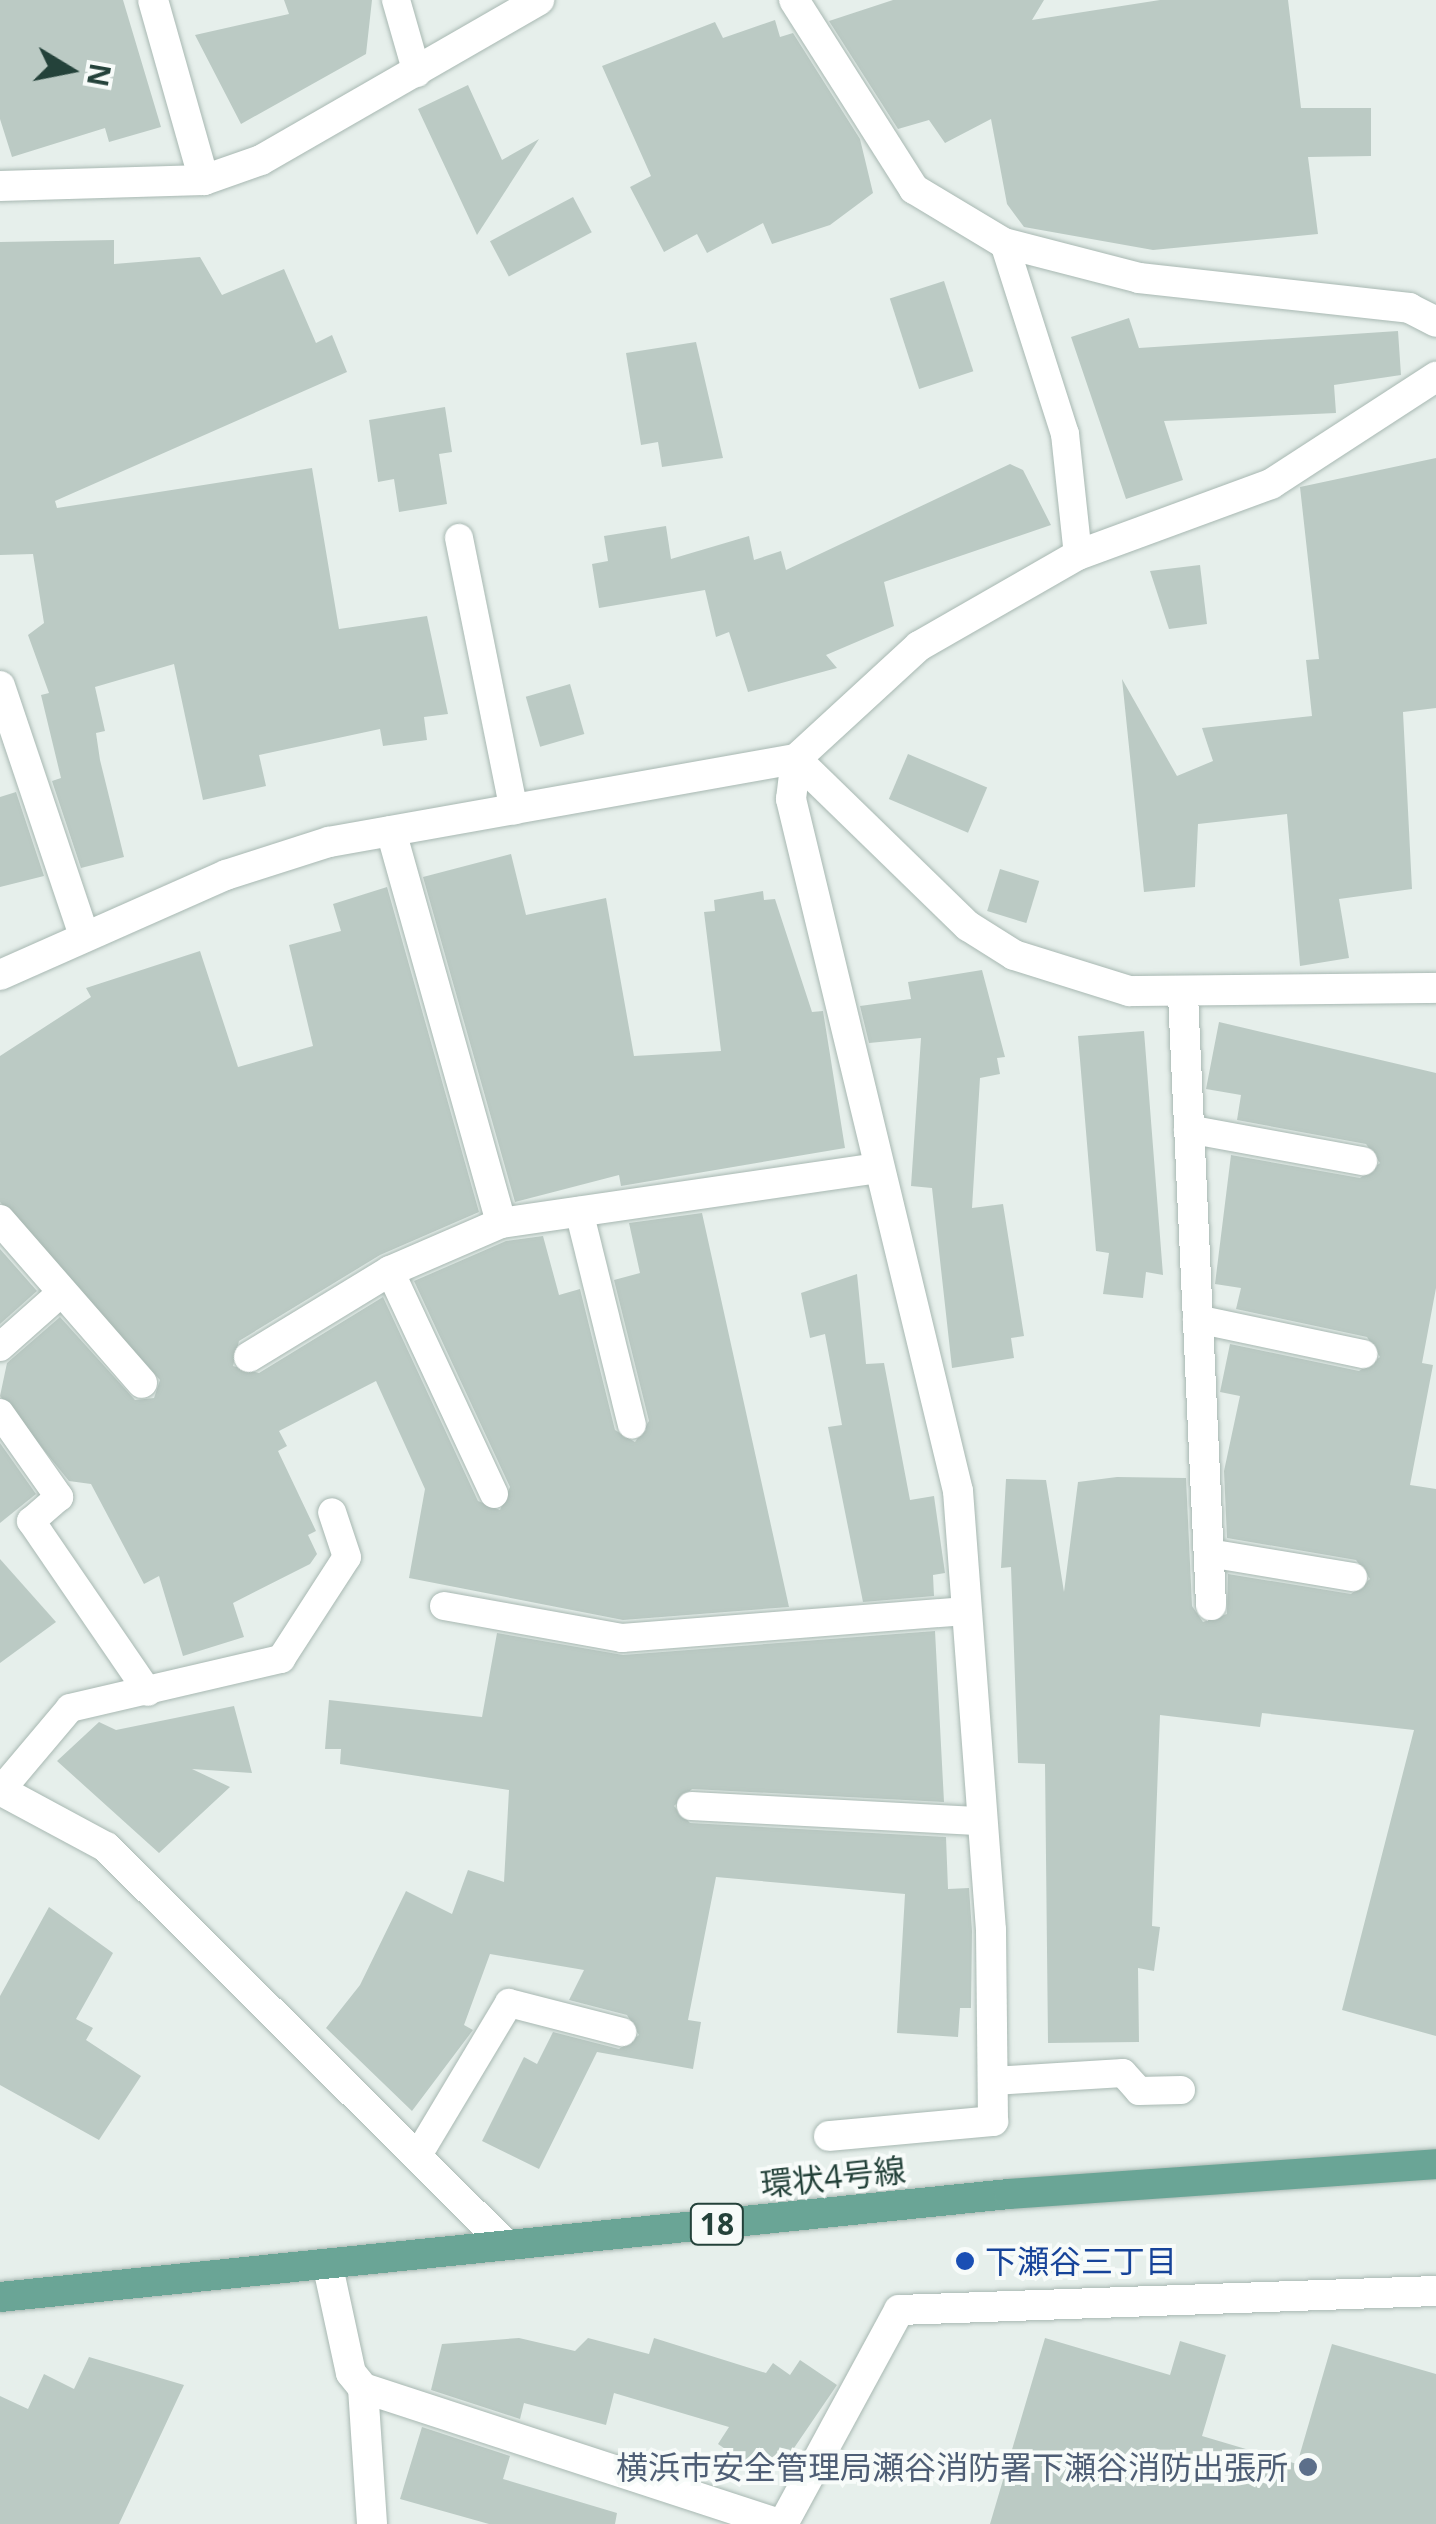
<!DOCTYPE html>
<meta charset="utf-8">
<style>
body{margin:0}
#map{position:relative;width:1436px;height:2524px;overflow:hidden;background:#e6efeb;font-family:"Open Sans","Noto Sans JP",sans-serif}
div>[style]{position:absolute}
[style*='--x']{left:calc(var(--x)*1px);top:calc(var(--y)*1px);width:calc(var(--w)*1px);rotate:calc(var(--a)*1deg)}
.building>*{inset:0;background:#bbcac4;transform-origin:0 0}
.roads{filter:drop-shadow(0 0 2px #a8b8b2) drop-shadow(0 0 2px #a8b8b2)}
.service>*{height:28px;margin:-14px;padding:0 14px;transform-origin:14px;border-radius:14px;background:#fff}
.minor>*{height:30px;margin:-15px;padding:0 15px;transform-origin:15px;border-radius:15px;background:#fff}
.tertiary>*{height:30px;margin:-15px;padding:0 15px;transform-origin:15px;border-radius:15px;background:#fff}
.primary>*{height:30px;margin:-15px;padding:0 15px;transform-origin:15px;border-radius:15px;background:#6aa596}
.dots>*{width:28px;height:28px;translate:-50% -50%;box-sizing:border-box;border:5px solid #f7fbf9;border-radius:50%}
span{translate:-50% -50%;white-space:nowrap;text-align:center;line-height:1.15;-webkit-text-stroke:8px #f7fbf9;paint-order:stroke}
.shield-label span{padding:2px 8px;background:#f7fbf9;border:2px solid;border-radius:8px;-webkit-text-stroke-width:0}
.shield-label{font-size:30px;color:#24423a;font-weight:700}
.street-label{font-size:32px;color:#24423a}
.transit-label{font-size:32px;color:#164399}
.left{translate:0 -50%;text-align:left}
.service-label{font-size:32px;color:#4e5e75}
.right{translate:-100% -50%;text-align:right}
.north{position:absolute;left:20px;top:20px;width:100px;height:100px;-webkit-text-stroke:8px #f7fbf9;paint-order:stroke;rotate:100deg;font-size:28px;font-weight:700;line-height:40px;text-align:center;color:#24423a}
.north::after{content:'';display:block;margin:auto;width:35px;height:45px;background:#24423a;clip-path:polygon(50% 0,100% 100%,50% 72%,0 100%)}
</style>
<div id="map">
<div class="building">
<div style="clip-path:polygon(0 0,123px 0,161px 127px,109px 142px,105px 128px,12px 157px,0 119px)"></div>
<div style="clip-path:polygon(284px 0,372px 0,366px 54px,241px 124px,195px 35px,289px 14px)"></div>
<div style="clip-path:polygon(893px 0,1044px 0,1032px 20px,1160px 0,1288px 0,1301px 108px,1371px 108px,1371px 156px,1308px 157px,1318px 234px,1153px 250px,1024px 227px,1007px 204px,991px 119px,945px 143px,929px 120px,898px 129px,829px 21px)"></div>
<div style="clip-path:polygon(775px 20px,780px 37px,793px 33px,860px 139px,873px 193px,830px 225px,772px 244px,763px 223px,707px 253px,697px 234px,664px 252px,630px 187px,651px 176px,602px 66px,715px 22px,723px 38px)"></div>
<div style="clip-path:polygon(468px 85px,502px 160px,539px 139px,477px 235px,418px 109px)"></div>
<div style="left:573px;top:197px;width:40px;height:94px;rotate:62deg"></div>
<div style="clip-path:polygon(114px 240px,114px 264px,200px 257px,222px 295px,284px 269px,316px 343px,332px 335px,347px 372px,55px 501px,57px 508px,312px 468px,339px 629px,427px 616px,448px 714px,424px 717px,427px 740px,383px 746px,380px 729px,259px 755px,266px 786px,203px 800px,174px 664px,95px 687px,105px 731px,96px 733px,100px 760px,124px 857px,81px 868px,52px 781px,61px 778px,41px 695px,49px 693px,28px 635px,44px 623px,33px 554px,0 555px,0 242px)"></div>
<div style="left:944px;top:281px;width:95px;height:57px;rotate:72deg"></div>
<div style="clip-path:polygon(1129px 318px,1139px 348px,1398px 331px,1401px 375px,1334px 385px,1336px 413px,1164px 421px,1183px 480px,1126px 499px,1071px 337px)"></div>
<div style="clip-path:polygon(696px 342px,723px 458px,662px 467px,658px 442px,641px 445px,626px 353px)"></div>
<div style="clip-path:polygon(445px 407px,452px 452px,439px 454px,447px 504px,399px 512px,394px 479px,378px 482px,369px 420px)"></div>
<div style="clip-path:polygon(1436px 458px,1436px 708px,1403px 712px,1412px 889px,1339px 899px,1349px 958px,1300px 966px,1287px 814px,1198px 824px,1195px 887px,1144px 892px,1122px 679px,1177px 776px,1213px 761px,1202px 728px,1312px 716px,1306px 660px,1319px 659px,1300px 487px)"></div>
<div style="clip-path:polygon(1010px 464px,1023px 470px,1051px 525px,884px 582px,894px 626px,826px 655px,837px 668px,748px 692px,729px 632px,716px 637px,705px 590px,599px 608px,592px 564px,608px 561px,604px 536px,666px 526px,671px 559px,749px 536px,754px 560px,781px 551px,786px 570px)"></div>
<div style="clip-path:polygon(1200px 565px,1207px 624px,1169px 629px,1150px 571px)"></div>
<div style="left:570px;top:684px;width:52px;height:46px;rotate:74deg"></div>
<div style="left:908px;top:754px;width:86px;height:49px;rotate:23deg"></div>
<div style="clip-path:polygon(16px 792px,44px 876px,0 887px,0 797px)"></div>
<div style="clip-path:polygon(511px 854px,526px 915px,606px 898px,634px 1056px,721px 1051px,704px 912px,715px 911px,714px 900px,763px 891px,764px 900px,775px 899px,812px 1012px,823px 1011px,845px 1148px,621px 1186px,619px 1175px,515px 1202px,423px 877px)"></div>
<div style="left:1000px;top:869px;width:41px;height:44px;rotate:17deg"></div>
<div style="clip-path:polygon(387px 887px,479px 1212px,380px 1255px,239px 1341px,233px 1366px,259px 1373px,383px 1297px,478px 1501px,500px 1510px,510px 1487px,414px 1281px,506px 1241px,543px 1236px,559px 1295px,580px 1289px,615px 1430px,635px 1442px,649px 1421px,614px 1280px,640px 1273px,629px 1223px,702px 1213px,789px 1607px,623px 1620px,409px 1578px,425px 1489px,376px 1381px,279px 1431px,287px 1446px,278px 1451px,316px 1531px,308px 1535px,317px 1554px,310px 1564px,233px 1603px,244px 1637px,183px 1656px,159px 1576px,144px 1584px,91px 1484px,69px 1481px,0 1396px,7px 1363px,60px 1317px,135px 1400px,154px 1398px,160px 1380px,0 1202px,0 1056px,91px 997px,86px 988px,200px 951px,238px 1067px,313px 1046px,289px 945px,341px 931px,333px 904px)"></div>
<div style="clip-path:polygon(982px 970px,1005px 1057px,997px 1058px,1000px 1074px,980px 1078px,972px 1208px,1003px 1204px,1024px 1336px,1011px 1338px,1014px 1358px,952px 1368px,932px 1188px,911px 1186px,921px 1038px,869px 1043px,860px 1006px,911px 999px,908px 982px)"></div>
<div style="clip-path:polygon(1219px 1022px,1436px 1073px,1436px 1288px,1422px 1363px,1433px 1365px,1410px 1485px,1436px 1489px,1436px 2036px,1342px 2010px,1414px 1730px,1262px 1713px,1260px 1727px,1160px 1715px,1152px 1926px,1160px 1927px,1154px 1971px,1138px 1968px,1139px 2042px,1048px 2043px,1045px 1764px,1018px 1763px,1011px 1567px,1001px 1568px,1006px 1479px,1046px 1480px,1064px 1592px,1078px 1482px,1117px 1477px,1186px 1478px,1192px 1606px,1203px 1622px,1227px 1614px,1228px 1574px,1351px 1594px,1370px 1579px,1356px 1560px,1227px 1538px,1224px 1471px,1240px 1396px,1220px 1392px,1230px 1344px,1359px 1371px,1380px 1357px,1367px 1337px,1236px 1309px,1241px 1288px,1215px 1284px,1231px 1155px,1360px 1178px,1380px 1163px,1366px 1144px,1237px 1120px,1241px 1095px,1206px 1089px)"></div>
<div style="clip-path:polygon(1144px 1031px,1163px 1275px,1146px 1272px,1143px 1298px,1103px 1294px,1109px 1253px,1096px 1251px,1078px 1036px)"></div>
<div style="clip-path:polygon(0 1249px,37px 1291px,0 1324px)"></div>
<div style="clip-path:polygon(857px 1274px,866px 1364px,884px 1363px,910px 1500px,934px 1496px,945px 1573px,933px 1575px,934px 1596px,863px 1602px,828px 1427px,842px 1425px,825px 1334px,810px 1338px,801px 1293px)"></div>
<div style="clip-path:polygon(0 1443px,36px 1494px,0 1523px)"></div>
<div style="clip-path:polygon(0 1559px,56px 1622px,0 1663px)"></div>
<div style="clip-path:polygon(935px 1631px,944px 1802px,692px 1789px,674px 1806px,690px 1823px,946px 1837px,948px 1889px,969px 1888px,972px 1931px,971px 2008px,960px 2008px,958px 2037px,897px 2033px,905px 1894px,716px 1877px,688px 2020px,701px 2022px,693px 2069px,597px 2052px,539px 2169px,482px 2141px,524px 2057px,537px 2064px,553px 2032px,619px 2049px,639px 2035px,627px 2015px,569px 2000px,584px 1970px,490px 1954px,464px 2025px,473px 2030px,412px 2111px,326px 2028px,360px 1985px,406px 1891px,452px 1914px,468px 1870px,504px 1882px,509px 1790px,340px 1764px,341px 1749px,325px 1749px,329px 1700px,482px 1717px,497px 1633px,623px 1655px)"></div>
<div style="clip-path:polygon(234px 1706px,252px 1773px,192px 1769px,230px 1787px,159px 1853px,57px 1761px,99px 1722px,116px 1730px)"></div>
<div style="clip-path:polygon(49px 1907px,113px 1953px,76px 2019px,93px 2028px,86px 2040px,141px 2076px,99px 2140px,0 2085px,0 1996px)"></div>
<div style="clip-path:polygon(519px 2338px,575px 2351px,588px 2338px,649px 2354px,654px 2338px,766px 2373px,773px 2363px,790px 2375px,800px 2360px,837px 2385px,779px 2470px,762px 2458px,754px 2469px,718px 2444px,729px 2427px,614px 2393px,606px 2425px,524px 2403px,520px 2419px,431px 2390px,442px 2344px)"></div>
<div style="clip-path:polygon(1045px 2338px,1170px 2375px,1180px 2341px,1226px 2355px,1202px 2436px,1297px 2464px,1332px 2344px,1436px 2374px,1436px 2524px,990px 2524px)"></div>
<div style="clip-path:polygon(89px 2357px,184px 2385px,119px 2524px,0 2524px,0 2396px,28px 2409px,44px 2374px,74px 2389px)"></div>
<div style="clip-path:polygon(422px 2427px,510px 2456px,503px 2479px,617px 2513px,615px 2524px,489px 2524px,400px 2499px)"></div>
</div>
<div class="roads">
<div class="service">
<div style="--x:396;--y:0;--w:76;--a:74"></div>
<div style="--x:1004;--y:243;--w:201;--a:72.3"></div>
<div style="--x:1065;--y:434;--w:122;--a:83.9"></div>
<div style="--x:459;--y:538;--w:278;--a:78.6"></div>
<div style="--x:1188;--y:1129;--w:178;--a:10.4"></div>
<div style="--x:579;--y:1211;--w:220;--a:76.1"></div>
<div style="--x:390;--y:1271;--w:246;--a:65"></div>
<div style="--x:1197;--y:1319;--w:170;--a:11.9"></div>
<div style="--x:0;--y:1347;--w:84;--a:-41.6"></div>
<div style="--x:0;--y:1413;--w:103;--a:54.9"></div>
<div style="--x:59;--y:1497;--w:37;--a:139"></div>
<div style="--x:31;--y:1521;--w:207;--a:55.6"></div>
<div style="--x:1209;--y:1553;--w:146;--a:9.5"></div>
<div style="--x:444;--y:1606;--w:181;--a:10.2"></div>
<div style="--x:622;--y:1638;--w:345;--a:-4.5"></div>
<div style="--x:1;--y:1790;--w:107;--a:-49.9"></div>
<div style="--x:70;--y:1708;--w:217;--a:-13.1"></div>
<div style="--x:281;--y:1659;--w:121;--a:-57.1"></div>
<div style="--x:347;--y:1557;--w:47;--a:-108.4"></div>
<div style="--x:691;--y:1806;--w:291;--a:3"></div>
<div style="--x:993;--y:2081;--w:130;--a:-3.5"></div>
<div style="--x:1123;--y:2073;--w:24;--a:48"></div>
<div style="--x:1139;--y:2091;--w:42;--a:-1.4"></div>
<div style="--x:418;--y:2155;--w:177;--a:-59.1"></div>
<div style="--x:509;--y:2003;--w:117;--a:14.4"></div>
</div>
<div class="minor">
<div style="--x:153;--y:0;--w:187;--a:74.2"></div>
<div style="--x:794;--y:0;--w:224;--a:57.6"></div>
<div style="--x:914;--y:189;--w:105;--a:31"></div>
<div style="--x:1004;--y:243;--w:139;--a:14.5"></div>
<div style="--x:1139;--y:278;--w:272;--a:6.3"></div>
<div style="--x:1409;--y:308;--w:30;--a:27"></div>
<div style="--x:0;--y:186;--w:204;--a:-1.7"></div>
<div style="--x:204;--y:180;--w:60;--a:-19.3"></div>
<div style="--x:261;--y:160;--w:321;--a:-29.9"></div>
<div style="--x:0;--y:686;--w:261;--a:71.4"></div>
<div style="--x:796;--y:759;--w:240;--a:44.2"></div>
<div style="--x:968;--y:926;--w:54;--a:32.2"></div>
<div style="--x:1014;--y:955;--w:121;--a:17.4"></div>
<div style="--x:1129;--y:991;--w:307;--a:-0.6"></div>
<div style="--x:391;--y:831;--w:407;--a:74.3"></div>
<div style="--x:1183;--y:995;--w:611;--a:87.37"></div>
<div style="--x:0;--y:1220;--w:216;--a:48.9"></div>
<div style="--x:249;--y:1357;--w:165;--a:-31.4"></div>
<div style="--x:390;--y:1271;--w:121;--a:-23.4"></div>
<div style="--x:501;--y:1223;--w:379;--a:-8.3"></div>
<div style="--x:0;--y:1790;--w:120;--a:28.3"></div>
<div style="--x:106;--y:1847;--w:564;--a:44.86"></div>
<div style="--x:829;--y:2136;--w:165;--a:-5.2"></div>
<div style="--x:993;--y:2121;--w:191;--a:-90.6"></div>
<div style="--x:991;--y:1930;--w:440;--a:-94.3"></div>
<div style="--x:958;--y:1491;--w:712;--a:-103.57"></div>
<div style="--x:791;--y:799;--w:40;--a:-82.9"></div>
<div style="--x:796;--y:759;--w:167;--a:-42.6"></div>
<div style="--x:919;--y:646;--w:183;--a:-29.8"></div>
<div style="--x:1078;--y:555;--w:206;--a:-20.2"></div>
<div style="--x:1271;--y:484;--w:197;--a:-33"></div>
<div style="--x:363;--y:2388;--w:136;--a:86.2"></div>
<div style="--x:783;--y:2524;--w:243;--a:-61.5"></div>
<div style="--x:899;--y:2310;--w:537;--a:-2.03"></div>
</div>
<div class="tertiary">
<div style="--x:0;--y:975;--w:247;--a:-23.9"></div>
<div style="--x:226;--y:875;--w:108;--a:-17.8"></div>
<div style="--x:329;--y:842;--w:474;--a:-10.1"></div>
<div style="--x:328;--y:2267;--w:108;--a:77.8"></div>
<div style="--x:351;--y:2373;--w:19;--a:51"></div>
<div style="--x:363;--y:2388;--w:439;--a:18.1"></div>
</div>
<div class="primary">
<div style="--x:0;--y:2297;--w:1014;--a:-5.83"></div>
<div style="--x:1009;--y:2194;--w:428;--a:-4"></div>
</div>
</div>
<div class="dots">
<div style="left:965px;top:2261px;background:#1a4fb4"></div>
<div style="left:1308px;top:2467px;background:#5c6f8a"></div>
</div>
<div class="shield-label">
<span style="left:717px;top:2224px">18</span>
</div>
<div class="street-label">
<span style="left:833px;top:2177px;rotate:-6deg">環状4号線</span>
</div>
<div class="transit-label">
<span class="left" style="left:985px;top:2261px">下瀬谷三丁目</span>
</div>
<div class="service-label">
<span class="right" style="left:1288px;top:2467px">横浜市安全管理局瀬谷消防署下瀬谷消防出張所</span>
</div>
<div class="north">N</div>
</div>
